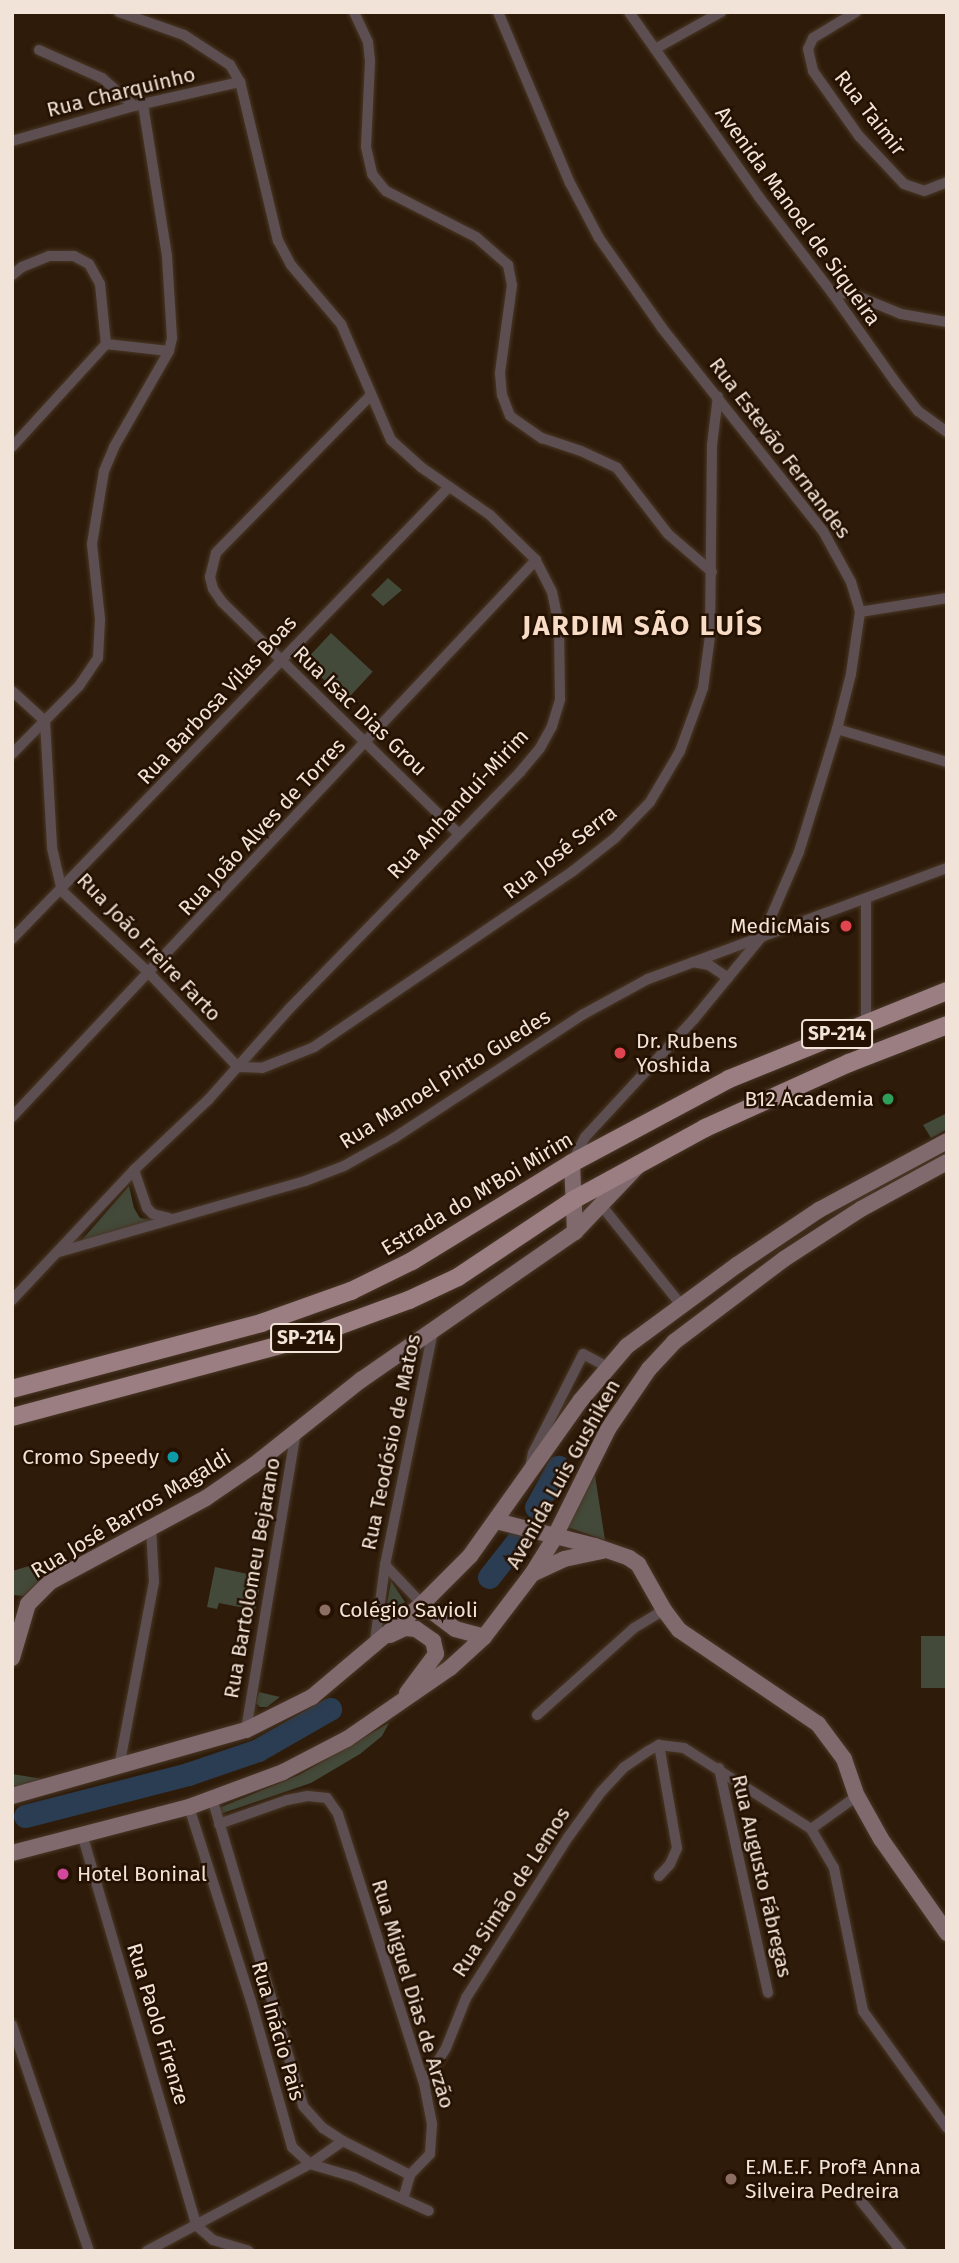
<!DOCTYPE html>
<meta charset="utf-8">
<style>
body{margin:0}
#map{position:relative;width:959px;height:2263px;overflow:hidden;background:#2e1b09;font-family:"Fira Sans",sans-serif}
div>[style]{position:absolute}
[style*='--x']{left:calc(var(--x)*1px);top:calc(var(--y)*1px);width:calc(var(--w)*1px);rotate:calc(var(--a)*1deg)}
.green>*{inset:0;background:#434a3a;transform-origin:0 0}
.river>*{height:23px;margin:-11.5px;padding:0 11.5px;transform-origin:11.5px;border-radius:11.5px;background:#2a3d53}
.roads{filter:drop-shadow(0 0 2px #493726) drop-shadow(0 0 2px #493726)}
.street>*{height:10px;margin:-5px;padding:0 5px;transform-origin:5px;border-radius:5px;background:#5d4f51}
.secondary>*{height:16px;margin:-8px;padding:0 8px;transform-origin:8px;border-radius:8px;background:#806a6d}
.primary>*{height:18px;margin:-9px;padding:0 9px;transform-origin:9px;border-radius:9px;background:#9b7e82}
.dots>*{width:19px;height:19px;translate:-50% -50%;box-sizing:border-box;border:4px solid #241102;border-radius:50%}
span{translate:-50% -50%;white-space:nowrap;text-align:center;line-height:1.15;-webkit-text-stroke:5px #241102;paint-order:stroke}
.shield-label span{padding:2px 5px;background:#241102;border:2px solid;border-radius:5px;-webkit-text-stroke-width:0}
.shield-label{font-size:19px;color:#f1e3d8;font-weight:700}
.street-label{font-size:21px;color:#f1e3d8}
.poi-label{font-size:21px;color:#f1e3d8}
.right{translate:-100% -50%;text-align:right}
.left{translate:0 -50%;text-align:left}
.district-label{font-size:28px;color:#f8dcc6;font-weight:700;letter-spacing:2px}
.frame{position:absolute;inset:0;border:14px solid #f1e3d8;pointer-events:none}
</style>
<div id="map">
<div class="green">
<div style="clip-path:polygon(388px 578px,402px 590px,383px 606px,371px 595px)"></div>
<div style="left:331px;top:633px;width:57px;height:39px;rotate:43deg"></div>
<div style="clip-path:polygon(947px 1113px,947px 1129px,931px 1138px,923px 1125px)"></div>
<div style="clip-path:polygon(129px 1186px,134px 1208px,140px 1218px,156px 1221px,81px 1241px)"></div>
<div style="clip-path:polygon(594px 1469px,605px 1540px,567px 1527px)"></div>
<div style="clip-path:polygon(29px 1566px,37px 1569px,40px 1584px,25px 1596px,12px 1595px,12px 1571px)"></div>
<div style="clip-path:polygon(215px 1567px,262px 1577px,255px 1610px,219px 1603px,217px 1609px,207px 1607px)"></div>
<div style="clip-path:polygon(391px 1581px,405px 1602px,384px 1620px)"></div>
<div style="left:947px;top:1636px;width:52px;height:26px;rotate:90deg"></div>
<div style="clip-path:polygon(259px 1692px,280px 1697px,267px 1707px,260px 1707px,256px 1703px)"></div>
<div style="clip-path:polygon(389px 1723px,382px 1736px,360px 1754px,311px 1783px,220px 1814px,219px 1808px,299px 1775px)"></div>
<div style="clip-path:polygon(12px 1774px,43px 1779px,12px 1789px)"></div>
</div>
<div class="river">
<div style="--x:536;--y:1507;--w:46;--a:-61.2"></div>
<div style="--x:489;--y:1577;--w:47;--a:-51.9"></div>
<div style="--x:25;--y:1816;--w:168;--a:-14.4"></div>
<div style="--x:188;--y:1774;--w:74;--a:-18.9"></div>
<div style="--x:258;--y:1750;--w:83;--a:-29.7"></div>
</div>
<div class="roads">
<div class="street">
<div style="--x:354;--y:12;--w:33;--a:65"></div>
<div style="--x:368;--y:42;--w:20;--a:84"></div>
<div style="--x:370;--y:62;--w:85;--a:92.7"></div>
<div style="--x:366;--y:147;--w:28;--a:77"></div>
<div style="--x:372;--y:174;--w:22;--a:51"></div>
<div style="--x:386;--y:191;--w:101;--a:27.1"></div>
<div style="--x:476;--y:237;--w:43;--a:41.2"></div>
<div style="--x:508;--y:265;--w:20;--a:79"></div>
<div style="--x:512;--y:285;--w:89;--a:97.8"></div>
<div style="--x:500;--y:373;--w:22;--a:85"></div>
<div style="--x:502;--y:395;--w:22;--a:69"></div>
<div style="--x:510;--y:416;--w:39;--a:35"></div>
<div style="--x:542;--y:438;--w:41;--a:18.4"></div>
<div style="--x:581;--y:451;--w:40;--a:25"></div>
<div style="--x:617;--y:468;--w:83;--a:52.3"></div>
<div style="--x:668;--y:534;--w:58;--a:40.8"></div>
<div style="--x:498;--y:12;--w:186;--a:67.2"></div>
<div style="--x:570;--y:183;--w:62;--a:62.2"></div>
<div style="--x:599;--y:238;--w:110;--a:55"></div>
<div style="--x:662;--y:328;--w:259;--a:51.6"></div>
<div style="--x:823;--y:531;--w:58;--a:61.2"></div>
<div style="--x:851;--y:582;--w:31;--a:73"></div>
<div style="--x:860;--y:612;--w:63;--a:98.3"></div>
<div style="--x:851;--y:674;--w:57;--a:104.3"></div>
<div style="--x:837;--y:729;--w:129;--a:107.2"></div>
<div style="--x:799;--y:852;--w:90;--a:113.4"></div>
<div style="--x:763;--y:935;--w:109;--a:129.4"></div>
<div style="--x:694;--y:1019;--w:161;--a:132.7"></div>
<div style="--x:585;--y:1137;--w:29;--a:117"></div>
<div style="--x:629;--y:12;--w:226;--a:54.9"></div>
<div style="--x:759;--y:197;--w:122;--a:52.7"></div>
<div style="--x:833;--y:294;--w:109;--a:54.7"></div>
<div style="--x:896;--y:383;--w:36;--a:52"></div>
<div style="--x:918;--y:411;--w:36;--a:36"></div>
<div style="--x:856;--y:12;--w:50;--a:148.8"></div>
<div style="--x:813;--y:38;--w:12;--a:114"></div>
<div style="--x:808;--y:49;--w:23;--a:77"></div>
<div style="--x:813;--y:71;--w:80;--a:54.7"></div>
<div style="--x:859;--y:136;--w:66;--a:46.8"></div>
<div style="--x:904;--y:184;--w:21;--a:19"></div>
<div style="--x:924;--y:191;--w:25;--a:-21"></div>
<div style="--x:655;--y:49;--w:76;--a:-29.3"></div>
<div style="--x:39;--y:50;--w:69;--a:24"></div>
<div style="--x:102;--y:78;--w:43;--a:41.2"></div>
<div style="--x:12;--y:141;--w:127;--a:-16"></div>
<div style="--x:134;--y:106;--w:109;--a:-12.8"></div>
<div style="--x:12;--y:275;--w:13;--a:-39"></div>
<div style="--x:22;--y:267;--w:29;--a:-22"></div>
<div style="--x:49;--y:256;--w:25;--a:0"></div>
<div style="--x:74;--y:256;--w:17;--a:28"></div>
<div style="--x:89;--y:264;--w:23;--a:61"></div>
<div style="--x:100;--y:284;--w:60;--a:84.3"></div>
<div style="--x:833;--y:294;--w:17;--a:-3"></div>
<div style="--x:850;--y:293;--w:55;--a:22.4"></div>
<div style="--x:901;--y:314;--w:47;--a:9.9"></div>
<div style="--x:106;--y:344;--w:63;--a:6.3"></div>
<div style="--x:371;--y:395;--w:221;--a:134.5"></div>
<div style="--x:216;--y:553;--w:25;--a:104"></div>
<div style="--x:210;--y:577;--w:12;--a:76"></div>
<div style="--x:213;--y:589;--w:16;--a:55"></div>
<div style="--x:222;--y:602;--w:332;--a:44.4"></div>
<div style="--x:12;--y:447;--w:139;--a:-47.6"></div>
<div style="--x:860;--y:612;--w:88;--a:-9.1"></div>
<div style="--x:12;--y:691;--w:45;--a:42.3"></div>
<div style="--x:45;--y:721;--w:127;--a:86.8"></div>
<div style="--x:52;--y:848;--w:44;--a:76.9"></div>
<div style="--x:62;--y:891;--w:121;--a:43.3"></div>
<div style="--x:150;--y:974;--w:128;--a:46.6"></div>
<div style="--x:837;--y:729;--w:115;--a:16.7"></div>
<div style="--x:12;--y:754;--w:95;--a:-45.4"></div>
<div style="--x:79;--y:686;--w:34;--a:-56"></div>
<div style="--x:98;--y:658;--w:39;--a:-87"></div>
<div style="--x:100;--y:619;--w:75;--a:-96.1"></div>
<div style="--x:92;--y:544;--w:74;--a:-80.7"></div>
<div style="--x:104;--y:471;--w:26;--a:-67"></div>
<div style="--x:114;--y:447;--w:111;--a:-60.2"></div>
<div style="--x:169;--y:351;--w:13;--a:-77"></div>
<div style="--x:172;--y:338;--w:82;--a:-93.5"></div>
<div style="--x:167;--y:256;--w:154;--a:-99"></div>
<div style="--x:12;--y:939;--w:629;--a:-45.97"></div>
<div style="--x:693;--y:962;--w:16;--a:11"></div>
<div style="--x:709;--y:965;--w:23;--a:34"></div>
<div style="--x:866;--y:1023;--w:124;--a:-90"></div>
<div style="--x:238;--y:1067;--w:24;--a:2"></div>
<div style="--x:262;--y:1068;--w:56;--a:-22"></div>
<div style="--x:314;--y:1047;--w:313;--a:-34.2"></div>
<div style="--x:573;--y:871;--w:53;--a:-38.2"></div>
<div style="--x:615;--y:838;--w:50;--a:-45.8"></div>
<div style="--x:650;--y:802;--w:59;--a:-59.5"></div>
<div style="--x:680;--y:751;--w:67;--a:-69.9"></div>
<div style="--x:703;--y:688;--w:52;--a:-82.3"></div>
<div style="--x:710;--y:636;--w:191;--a:-89.4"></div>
<div style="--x:712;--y:445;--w:49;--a:-83"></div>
<div style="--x:12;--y:1117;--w:765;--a:-46.75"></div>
<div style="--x:134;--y:1170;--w:40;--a:71.1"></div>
<div style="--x:147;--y:1208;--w:8;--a:45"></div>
<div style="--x:153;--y:1214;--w:16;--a:14"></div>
<div style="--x:601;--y:1205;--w:129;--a:51.3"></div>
<div style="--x:59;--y:1252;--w:256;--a:-16.1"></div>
<div style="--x:305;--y:1181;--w:42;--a:-21"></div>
<div style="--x:344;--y:1166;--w:57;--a:-29.2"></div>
<div style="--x:394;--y:1138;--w:225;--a:-33.2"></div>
<div style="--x:582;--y:1015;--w:75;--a:-28.6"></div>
<div style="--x:648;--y:979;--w:319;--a:-20.4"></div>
<div style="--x:12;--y:1300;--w:178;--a:-46.8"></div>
<div style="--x:134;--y:1170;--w:102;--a:-43.4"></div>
<div style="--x:208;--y:1100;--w:122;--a:-48.3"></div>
<div style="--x:289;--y:1009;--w:331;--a:-45.7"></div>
<div style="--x:520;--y:772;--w:31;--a:-50"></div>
<div style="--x:540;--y:748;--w:25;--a:-61"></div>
<div style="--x:552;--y:726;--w:28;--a:-73"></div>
<div style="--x:560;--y:699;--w:74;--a:-90.8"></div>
<div style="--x:559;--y:625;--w:34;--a:-102"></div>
<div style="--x:552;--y:592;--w:36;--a:-117"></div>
<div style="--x:536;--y:560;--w:64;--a:-135.6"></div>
<div style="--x:490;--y:515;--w:84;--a:-145.2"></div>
<div style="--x:421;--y:467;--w:40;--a:-138"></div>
<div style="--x:391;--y:440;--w:126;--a:-113.3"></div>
<div style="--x:341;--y:324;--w:77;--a:-130.3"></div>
<div style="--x:291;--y:265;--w:27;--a:-118"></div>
<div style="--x:278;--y:241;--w:163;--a:-103.4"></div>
<div style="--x:240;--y:82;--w:20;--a:-120"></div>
<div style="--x:230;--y:65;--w:55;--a:-146.9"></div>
<div style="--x:184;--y:35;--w:69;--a:-160.5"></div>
<div style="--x:530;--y:1467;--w:14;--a:-78"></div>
<div style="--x:533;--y:1453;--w:111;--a:-63.2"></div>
<div style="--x:583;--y:1354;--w:26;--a:28"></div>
<div style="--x:385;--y:1565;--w:54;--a:46.5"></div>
<div style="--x:375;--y:1641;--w:77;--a:-82.5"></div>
<div style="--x:385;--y:1565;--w:243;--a:-78.4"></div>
<div style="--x:537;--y:1715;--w:130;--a:-41.9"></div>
<div style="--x:634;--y:1628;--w:35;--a:-31"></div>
<div style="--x:246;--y:1730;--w:302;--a:-80.5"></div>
<div style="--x:119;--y:1767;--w:188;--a:-79.3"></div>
<div style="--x:154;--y:1582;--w:55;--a:-93.1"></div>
<div style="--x:719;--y:1768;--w:230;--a:77.7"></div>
<div style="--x:212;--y:1798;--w:321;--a:73.5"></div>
<div style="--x:303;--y:2106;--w:30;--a:48"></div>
<div style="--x:323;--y:2128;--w:24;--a:33"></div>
<div style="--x:343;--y:2141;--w:75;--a:26.9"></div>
<div style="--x:189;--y:1807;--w:204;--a:72.3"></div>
<div style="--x:251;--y:2001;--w:152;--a:74.3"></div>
<div style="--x:292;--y:2147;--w:25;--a:43"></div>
<div style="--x:310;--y:2164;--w:46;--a:16.5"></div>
<div style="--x:354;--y:2177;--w:82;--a:24.4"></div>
<div style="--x:219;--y:1824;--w:72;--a:-19.4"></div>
<div style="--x:287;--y:1800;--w:21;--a:-11"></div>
<div style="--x:308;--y:1796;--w:19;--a:6"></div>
<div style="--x:327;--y:1798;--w:19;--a:55"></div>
<div style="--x:338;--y:1814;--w:282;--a:72.3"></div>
<div style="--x:424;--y:2083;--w:42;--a:79"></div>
<div style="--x:432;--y:2124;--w:30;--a:94"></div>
<div style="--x:430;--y:2154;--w:29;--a:134"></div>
<div style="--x:410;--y:2175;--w:25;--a:106"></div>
<div style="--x:811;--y:1829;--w:45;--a:59.5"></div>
<div style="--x:834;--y:1868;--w:146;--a:78.5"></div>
<div style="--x:863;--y:2011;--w:144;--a:54.3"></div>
<div style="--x:82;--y:1834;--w:409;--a:73.7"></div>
<div style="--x:197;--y:2226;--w:21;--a:41"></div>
<div style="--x:213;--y:2240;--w:37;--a:17"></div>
<div style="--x:659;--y:1876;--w:16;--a:-47"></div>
<div style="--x:670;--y:1864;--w:17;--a:-66"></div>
<div style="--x:677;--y:1848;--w:105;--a:-99.9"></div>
<div style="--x:12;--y:2025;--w:239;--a:71.2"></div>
<div style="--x:424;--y:2083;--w:41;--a:-57.8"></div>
<div style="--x:446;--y:2048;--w:54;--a:-68.2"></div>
<div style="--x:466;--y:1998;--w:192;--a:-57.6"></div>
<div style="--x:569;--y:1836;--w:54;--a:-54"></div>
<div style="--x:601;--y:1792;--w:33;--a:-47"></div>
<div style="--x:623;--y:1768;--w:30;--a:-34"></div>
<div style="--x:648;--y:1751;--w:13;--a:-29"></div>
<div style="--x:659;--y:1745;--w:25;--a:7"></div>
<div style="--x:684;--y:1748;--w:151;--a:32.5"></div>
<div style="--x:811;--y:1829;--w:57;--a:-35.7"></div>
<div style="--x:861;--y:2201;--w:64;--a:51.3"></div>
<div style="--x:147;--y:2251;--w:185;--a:-28.1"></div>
<div style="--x:310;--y:2164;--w:40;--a:-34.9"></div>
</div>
<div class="secondary">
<div style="--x:572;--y:1163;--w:69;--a:87.5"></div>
<div style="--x:496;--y:1521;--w:102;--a:14.2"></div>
<div style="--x:595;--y:1546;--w:36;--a:19"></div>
<div style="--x:629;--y:1558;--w:11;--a:34"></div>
<div style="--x:638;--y:1564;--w:53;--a:60.5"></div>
<div style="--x:664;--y:1610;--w:25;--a:53"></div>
<div style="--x:679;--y:1630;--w:168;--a:34.1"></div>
<div style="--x:818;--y:1724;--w:44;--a:53.4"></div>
<div style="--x:844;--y:1759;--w:39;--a:71"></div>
<div style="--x:857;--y:1796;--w:49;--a:60.8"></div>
<div style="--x:881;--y:1839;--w:115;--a:54.9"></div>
<div style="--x:532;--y:1574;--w:35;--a:-25"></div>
<div style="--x:564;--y:1559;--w:39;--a:-12"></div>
<div style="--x:422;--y:1604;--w:41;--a:37.1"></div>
<div style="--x:455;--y:1629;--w:30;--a:15"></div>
<div style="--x:390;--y:1635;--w:17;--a:-25"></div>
<div style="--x:405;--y:1628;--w:11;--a:5"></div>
<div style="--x:416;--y:1629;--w:21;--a:35"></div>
<div style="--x:433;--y:1641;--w:13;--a:77"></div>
<div style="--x:436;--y:1654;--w:49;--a:126.6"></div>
<div style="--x:12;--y:1658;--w:56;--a:-73.5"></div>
<div style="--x:28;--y:1604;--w:31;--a:-45"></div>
<div style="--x:50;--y:1582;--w:177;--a:-28.3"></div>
<div style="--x:206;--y:1498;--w:58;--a:-34.5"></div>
<div style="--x:254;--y:1465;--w:137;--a:-38.5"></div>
<div style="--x:361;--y:1380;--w:260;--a:-34.7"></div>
<div style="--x:575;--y:1232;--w:90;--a:-46.4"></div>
<div style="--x:12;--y:1796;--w:243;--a:-15.8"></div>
<div style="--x:246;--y:1730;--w:74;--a:-26.6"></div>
<div style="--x:312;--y:1697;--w:144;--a:-40.2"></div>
<div style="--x:422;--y:1604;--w:68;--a:-45"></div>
<div style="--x:470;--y:1556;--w:190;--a:-54.6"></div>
<div style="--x:580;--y:1401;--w:72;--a:-49.5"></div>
<div style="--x:627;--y:1346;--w:137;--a:-36.4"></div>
<div style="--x:737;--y:1265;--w:99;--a:-33.9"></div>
<div style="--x:819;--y:1210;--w:145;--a:-28.3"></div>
<div style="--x:12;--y:1853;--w:183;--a:-14.6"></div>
<div style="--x:189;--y:1807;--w:100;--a:-20.4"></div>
<div style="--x:283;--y:1772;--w:72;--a:-27.3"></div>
<div style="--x:347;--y:1739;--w:125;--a:-34.6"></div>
<div style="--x:450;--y:1668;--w:46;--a:-42.4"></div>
<div style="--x:484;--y:1637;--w:79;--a:-52.7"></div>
<div style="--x:532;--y:1574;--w:38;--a:-58"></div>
<div style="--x:552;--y:1542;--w:126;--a:-63.6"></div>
<div style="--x:608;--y:1429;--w:73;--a:-55.7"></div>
<div style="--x:649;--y:1369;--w:37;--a:-47"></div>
<div style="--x:674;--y:1342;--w:138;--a:-37"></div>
<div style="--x:784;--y:1259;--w:92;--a:-33"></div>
<div style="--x:861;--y:1209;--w:98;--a:-28.7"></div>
</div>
<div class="primary">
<div style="--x:12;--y:1389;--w:258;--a:-14.8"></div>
<div style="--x:261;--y:1323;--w:96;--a:-19.6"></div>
<div style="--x:351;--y:1291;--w:68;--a:-26.2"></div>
<div style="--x:412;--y:1261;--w:188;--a:-31.5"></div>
<div style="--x:572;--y:1163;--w:178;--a:-28.1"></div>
<div style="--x:729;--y:1079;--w:235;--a:-22"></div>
<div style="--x:12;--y:1417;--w:298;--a:-15"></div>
<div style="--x:300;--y:1340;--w:116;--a:-20.2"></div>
<div style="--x:409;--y:1300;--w:54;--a:-25.1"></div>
<div style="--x:458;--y:1277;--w:141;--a:-33.7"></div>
<div style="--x:575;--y:1199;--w:148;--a:-28.6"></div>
<div style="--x:705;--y:1128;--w:158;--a:-24.3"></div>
<div style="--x:849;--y:1063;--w:105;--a:-21.2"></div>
</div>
</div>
<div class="dots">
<div style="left:846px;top:926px;background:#e0444e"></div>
<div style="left:620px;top:1053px;background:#e0444e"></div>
<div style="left:888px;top:1099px;background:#2e9e5b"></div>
<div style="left:173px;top:1457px;background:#0f9aa8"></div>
<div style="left:325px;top:1610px;background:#8d6e63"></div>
<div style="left:63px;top:1874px;background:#d1479c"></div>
<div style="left:731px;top:2179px;background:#8d6e63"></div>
</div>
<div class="shield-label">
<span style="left:837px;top:1034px">SP-214</span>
<span style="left:306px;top:1338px">SP-214</span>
</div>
<div class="street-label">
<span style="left:121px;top:92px;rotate:-14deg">Rua Charquinho</span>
<span style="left:870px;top:113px;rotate:52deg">Rua Taimir</span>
<span style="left:798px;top:216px;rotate:54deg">Avenida Manoel de Siqueira</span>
<span style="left:780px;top:448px;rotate:53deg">Rua Estevão Fernandes</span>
<span style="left:217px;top:700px;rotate:-47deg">Rua Barbosa Vilas Boas</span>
<span style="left:360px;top:711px;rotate:44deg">Rua Isac Dias Grou</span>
<span style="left:458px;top:804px;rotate:-47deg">Rua Anhanduí-Mirim</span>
<span style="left:262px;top:827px;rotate:-47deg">Rua João Alves de Torres</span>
<span style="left:560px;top:852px;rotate:-38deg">Rua José Serra</span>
<span style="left:149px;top:947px;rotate:46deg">Rua João Freire Farto</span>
<span style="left:445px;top:1079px;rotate:-32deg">Rua Manoel Pinto Guedes</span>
<span style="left:477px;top:1194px;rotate:-31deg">Estrada do M'Boi Mirim</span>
<span style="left:391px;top:1442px;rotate:-78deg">Rua Teodósio de Matos</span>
<span style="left:563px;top:1474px;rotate:-61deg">Avenida Luis Gushiken</span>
<span style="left:131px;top:1514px;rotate:-31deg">Rua José Barros Magaldi</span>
<span style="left:252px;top:1578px;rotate:-80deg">Rua Bartolomeu Bejarano</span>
<span style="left:762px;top:1876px;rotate:77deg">Rua Augusto Fábregas</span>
<span style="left:511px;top:1892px;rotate:-57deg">Rua Simão de Lemos</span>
<span style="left:413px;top:1994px;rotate:73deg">Rua Miguel Dias de Arzão</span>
<span style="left:158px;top:2024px;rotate:73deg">Rua Paolo Firenze</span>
<span style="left:278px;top:2031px;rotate:74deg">Rua Inácio Pais</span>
</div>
<div class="poi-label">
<span class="right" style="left:830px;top:926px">MedicMais</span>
<span class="left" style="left:636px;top:1053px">Dr. Rubens<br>Yoshida</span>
<span class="right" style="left:874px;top:1099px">B12 Academia</span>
<span class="right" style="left:159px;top:1457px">Cromo Speedy</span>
<span class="left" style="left:339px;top:1610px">Colégio Savioli</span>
<span class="left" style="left:77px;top:1874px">Hotel Boninal</span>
<span class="left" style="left:745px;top:2179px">E.M.E.F. Profª Anna<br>Silveira Pedreira</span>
</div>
<div class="district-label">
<span style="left:643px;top:626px">JARDIM SÃO LUÍS</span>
</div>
<div class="frame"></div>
</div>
